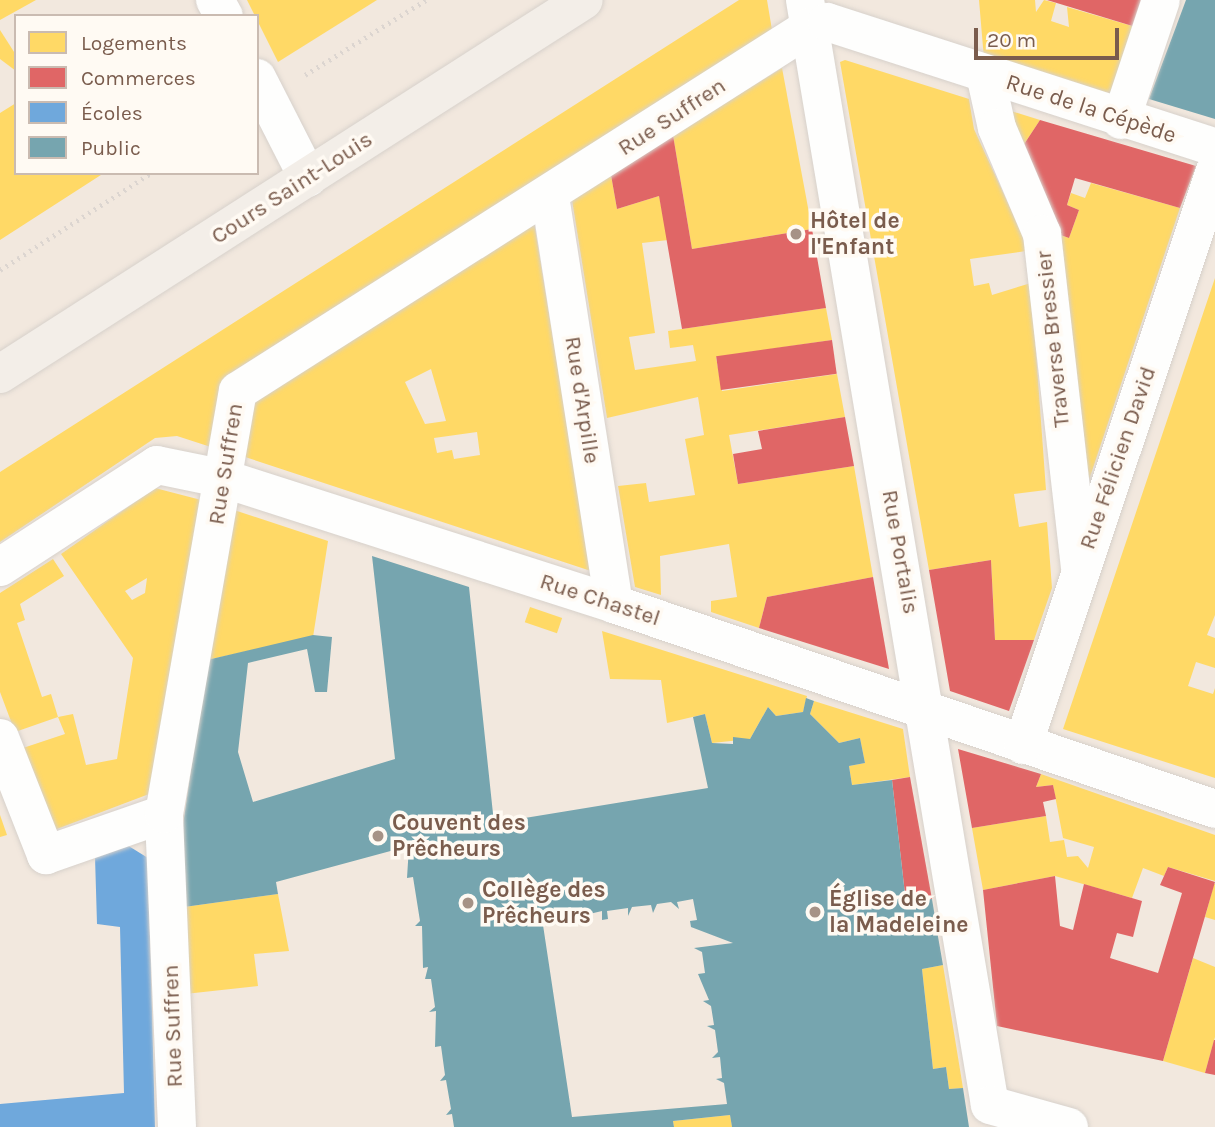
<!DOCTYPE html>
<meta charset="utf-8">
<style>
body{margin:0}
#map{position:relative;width:1215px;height:1127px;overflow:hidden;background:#f9f5f0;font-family:Karla,sans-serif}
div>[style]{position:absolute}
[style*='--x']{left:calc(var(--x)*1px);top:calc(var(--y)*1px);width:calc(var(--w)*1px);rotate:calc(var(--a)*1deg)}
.residential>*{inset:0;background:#f2e8de}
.homes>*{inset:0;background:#ffd966;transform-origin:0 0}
.shops>*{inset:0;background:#e06666;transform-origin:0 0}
.schools>*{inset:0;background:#6fa8dc}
.public>*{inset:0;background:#76a5af}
.path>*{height:4.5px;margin-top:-2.25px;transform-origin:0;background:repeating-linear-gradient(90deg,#dcd5d0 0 2px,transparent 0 7px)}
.roads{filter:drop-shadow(0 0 2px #d7d1cb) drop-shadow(0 0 2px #d7d1cb)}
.minor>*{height:38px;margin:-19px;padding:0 19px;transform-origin:19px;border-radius:19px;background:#fefefd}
.major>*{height:38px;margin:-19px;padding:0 19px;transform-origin:19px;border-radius:19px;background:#f3eee8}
.dots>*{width:19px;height:19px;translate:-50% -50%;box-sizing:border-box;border:4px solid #fffaf3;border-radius:50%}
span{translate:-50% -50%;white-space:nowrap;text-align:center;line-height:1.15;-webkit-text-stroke:7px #fffaf3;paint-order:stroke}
.street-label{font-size:23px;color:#7a5c4d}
.poi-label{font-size:23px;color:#7a5c4d;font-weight:700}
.left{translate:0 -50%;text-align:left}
.legend{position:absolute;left:14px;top:14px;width:245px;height:161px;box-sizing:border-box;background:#fffaf3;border:2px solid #cabbb1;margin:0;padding:9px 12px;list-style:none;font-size:21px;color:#7a5c4d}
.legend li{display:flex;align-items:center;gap:14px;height:35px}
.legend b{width:35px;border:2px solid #cabbb1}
.scale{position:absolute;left:974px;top:28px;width:145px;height:32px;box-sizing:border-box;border:4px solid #7a5c4d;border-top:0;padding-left:9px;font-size:21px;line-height:24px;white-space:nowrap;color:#7a5c4d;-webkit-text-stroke:5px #fffaf3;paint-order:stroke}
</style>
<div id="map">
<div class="residential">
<div style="clip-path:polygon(evenodd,0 0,1215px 0,1215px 1127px,0 1127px,0 0,16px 16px,257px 16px,257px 173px,16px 173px,16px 16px)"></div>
</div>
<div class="homes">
<div style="clip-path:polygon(0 0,36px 0,0 20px)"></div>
<div style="clip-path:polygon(247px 0,377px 0,278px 62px)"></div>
<div style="clip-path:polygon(739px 0,767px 0,772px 30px,226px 376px,214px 448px,177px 436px,155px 438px,0 542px,0 472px)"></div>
<div style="clip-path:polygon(979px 0,1035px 0,1036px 12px,1044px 0,1056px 3px,1051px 21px,1069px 27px,1067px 7px,1139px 28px,1115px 101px,984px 59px)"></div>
<div style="clip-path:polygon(0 30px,16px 55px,16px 71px,0 59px)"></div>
<div style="clip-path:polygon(845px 60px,969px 99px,974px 129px,1024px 238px,1026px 251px,970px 259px,974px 286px,989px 283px,992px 295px,1031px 283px,1046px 490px,1014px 494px,1019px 527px,1047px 522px,1052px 588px,1034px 640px,995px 640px,991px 560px,929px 570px,840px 62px)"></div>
<div style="clip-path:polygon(782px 68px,812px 229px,692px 249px,673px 135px)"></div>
<div style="clip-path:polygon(16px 103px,16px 173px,104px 173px,0 240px,0 113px)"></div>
<div style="clip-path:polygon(1011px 111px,1040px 120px,1015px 158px)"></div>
<div style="clip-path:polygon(611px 175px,617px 209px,659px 196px,668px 240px,642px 243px,655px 333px,629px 337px,635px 370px,696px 361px,693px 345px,670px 348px,668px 331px,826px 308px,832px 340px,716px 357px,722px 391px,837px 374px,845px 417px,729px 435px,738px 484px,854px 466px,873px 577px,767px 597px,759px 628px,711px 612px,711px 601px,737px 597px,729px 544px,660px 556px,661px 595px,635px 587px,618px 486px,646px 483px,649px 502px,695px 495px,685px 439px,704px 435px,698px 397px,607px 418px,572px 200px)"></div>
<div style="clip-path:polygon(1091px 183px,1180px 208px,1088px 483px,1049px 231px,1069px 238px,1079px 210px,1067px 205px,1071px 193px,1085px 198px)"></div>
<div style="clip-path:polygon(evenodd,534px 222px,591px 571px,242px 456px,249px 394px,534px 222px,431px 369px,446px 421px,425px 424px,405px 382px,431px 369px,534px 222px,477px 432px,480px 455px,454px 459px,452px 450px,437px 453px,434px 438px,477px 432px)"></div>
<div style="clip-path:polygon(1215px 278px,1215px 615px,1207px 635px,1215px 638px,1215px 668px,1196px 662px,1188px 686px,1213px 694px,1215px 688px,1215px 778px,1063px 729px)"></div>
<div style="clip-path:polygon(evenodd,155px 488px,205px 501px,157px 791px,49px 832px,20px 749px,65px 734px,58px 717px,15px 732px,0 692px,0 593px,53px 559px,64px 576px,20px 604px,25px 620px,17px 623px,42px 697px,51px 694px,58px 717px,73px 714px,86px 765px,117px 759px,133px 658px,61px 554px,155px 488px,147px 578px,145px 593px,132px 600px,125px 591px,147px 578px)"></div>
<div style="clip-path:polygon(234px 510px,328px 541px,313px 637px,207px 660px)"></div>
<div style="left:530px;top:607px;width:34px;height:16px;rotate:19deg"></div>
<div style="clip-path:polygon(602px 631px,807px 696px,803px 712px,776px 716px,768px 707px,750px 739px,712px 743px,705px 714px,667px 723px,661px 680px,610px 679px)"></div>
<div style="clip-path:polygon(814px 701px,903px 729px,910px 777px,852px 785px,849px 766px,865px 763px,860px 738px,839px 743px,810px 714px)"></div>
<div style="clip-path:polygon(1041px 774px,1215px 835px,1215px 881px,1168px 867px,1164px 876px,1143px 868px,1132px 898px,1055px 876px,983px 890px,972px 828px,1046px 816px,1050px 842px,1064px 840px,1067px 857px,1078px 856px,1088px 868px,1094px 847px,1063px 838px,1053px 785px,1036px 787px)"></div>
<div style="clip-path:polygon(0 815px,7px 835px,0 837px)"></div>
<div style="clip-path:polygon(1214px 884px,1215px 884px,1215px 920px,1205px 917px)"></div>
<div style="clip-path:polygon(278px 894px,289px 951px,254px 954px,258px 986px,185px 994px,184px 907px)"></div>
<div style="left:935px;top:917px;width:8px;height:23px;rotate:83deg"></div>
<div style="clip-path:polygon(1193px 958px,1215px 967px,1215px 1037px,1205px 1073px,1163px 1061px)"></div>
<div style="clip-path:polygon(943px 965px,963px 1088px,949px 1089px,946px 1067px,933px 1069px,922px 969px)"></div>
<div style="clip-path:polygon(730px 1115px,732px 1127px,674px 1127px,673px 1121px)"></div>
</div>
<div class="shops">
<div style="clip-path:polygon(1047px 0,1148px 0,1139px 28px)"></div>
<div style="clip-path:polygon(1040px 120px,1196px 166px,1180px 208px,1075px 178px,1067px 205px,1079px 210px,1069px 238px,1049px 231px,1015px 158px)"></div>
<div style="clip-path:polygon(673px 135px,692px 249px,812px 229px,826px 308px,682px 329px,659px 196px,617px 209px,611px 175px)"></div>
<div style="left:832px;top:340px;width:34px;height:117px;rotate:82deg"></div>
<div style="clip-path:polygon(845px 417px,854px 466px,738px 484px,733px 454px,762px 449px,758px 431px)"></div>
<div style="clip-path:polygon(991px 560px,995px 640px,1034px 640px,1009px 711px,950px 691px,929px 570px)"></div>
<div style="clip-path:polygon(873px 577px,889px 669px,759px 628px,767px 597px)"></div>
<div style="clip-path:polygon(958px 749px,1041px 774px,1036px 787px,1053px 785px,1056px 799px,1043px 802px,1046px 816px,972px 828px)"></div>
<div style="clip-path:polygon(910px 777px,932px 899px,906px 903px,892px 780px)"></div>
<div style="clip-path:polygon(1168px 867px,1215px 882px,1163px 1061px,997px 1026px,983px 890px,1055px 876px,1060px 926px,1073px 930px,1084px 884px,1142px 901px,1133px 937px,1117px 933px,1110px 958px,1158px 973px,1182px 893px,1160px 885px)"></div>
<div style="clip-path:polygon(1214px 1040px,1215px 1040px,1215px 1075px,1205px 1073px)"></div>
</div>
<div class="schools">
<div style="clip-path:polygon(127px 845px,148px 858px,155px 1127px,0 1127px,0 1104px,124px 1093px,120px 927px,97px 924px,95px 857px)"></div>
</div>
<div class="public">
<div style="clip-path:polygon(1186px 0,1215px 0,1215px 119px,1149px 99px)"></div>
<div style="clip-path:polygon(evenodd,372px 556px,469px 587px,494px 823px,708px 788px,693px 717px,705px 714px,712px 743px,733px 744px,733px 737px,750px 739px,768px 707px,776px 716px,803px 712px,806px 698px,814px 701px,810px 714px,839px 743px,860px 738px,865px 763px,849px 766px,852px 785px,892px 780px,906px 903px,932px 899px,935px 917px,912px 920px,913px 929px,936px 925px,943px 965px,922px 969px,933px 1069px,946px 1067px,949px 1089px,963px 1088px,969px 1127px,732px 1127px,730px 1115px,673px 1121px,674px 1127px,454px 1127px,452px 1114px,446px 1115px,451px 1109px,446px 1080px,440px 1081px,445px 1075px,441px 1046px,435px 1047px,436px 1011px,429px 1012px,435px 1007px,431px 979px,425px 979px,428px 967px,423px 968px,422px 926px,415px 926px,420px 921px,413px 877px,407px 878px,409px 846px,276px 882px,278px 894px,184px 907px,183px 825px,207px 660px,313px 635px,332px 637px,327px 692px,315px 692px,307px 649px,248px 663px,238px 752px,253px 802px,395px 759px,372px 556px,693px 899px,697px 920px,690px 921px,691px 927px,733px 943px,694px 948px,702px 952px,705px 973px,698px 974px,709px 1000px,703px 1001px,711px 1006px,714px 1025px,707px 1026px,715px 1030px,718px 1052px,712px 1058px,720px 1057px,722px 1078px,716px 1079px,724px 1083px,727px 1104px,572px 1117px,543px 925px,602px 911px,602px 920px,608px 919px,607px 911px,628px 908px,628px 916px,632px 907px,651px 905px,653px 913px,657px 904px,671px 902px,679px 909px,677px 902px,693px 899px)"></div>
</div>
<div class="path">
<div style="--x:305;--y:75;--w:142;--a:-31.8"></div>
<div style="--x:0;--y:270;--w:179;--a:-32.7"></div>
</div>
<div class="roads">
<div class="minor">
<div style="--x:215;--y:0;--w:18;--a:61"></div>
<div style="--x:805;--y:0;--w:1120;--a:80.5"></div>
<div style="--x:990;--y:1105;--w:82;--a:15.6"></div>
<div style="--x:985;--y:74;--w:55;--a:77.5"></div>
<div style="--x:997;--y:128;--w:115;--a:67"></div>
<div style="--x:1042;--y:234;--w:335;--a:83.5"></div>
<div style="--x:257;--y:78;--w:112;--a:63"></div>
<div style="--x:1121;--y:120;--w:126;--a:-71.6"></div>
<div style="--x:550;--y:196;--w:413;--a:81.1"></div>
<div style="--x:0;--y:567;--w:187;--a:-33"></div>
<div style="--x:157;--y:465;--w:69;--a:11.6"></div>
<div style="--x:225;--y:479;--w:409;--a:17.8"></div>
<div style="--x:614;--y:604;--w:635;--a:18.83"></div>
<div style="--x:0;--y:738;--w:126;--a:68.5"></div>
<div style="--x:46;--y:855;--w:125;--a:-19.2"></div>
<div style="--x:1023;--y:745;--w:605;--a:-71.51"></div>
<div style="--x:177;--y:1127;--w:313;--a:-92.4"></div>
<div style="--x:164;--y:814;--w:429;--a:-80.1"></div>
<div style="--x:238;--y:391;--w:678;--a:-32.47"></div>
<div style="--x:810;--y:27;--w:18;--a:-16"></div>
<div style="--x:827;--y:22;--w:408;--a:17.9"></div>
</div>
<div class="major">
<div style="--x:0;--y:374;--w:693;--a:-32.64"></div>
</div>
</div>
<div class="dots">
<div style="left:796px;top:234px;background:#a69286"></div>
<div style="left:378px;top:836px;background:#a69286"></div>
<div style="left:468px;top:903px;background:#a69286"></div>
<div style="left:815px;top:912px;background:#a69286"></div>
</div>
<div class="street-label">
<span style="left:1091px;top:109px;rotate:18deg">Rue de la Cépède</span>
<span style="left:672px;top:117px;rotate:-33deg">Rue Suffren</span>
<span style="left:292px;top:188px;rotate:-33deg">Cours Saint-Louis</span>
<span style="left:1053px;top:339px;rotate:-96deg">Traverse Bressier</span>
<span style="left:582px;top:400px;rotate:81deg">Rue d'Arpille</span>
<span style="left:1118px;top:458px;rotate:-71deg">Rue Félicien David</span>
<span style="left:226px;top:464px;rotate:-81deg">Rue Suffren</span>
<span style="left:900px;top:552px;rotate:80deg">Rue Portalis</span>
<span style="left:600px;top:600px;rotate:18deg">Rue Chastel</span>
<span style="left:173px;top:1026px;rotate:-92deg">Rue Suffren</span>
</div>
<div class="poi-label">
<span class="left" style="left:810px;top:234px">Hôtel de<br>l'Enfant</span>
<span class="left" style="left:392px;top:836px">Couvent des<br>Prêcheurs</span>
<span class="left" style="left:482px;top:903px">Collège des<br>Prêcheurs</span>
<span class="left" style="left:829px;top:912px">Église de<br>la Madeleine</span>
</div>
<ul class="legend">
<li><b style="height:19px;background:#ffd966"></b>Logements</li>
<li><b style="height:19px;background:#e06666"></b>Commerces</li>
<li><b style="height:19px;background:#6fa8dc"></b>Écoles</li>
<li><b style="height:19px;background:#76a5af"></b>Public</li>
</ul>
<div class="scale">20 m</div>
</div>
